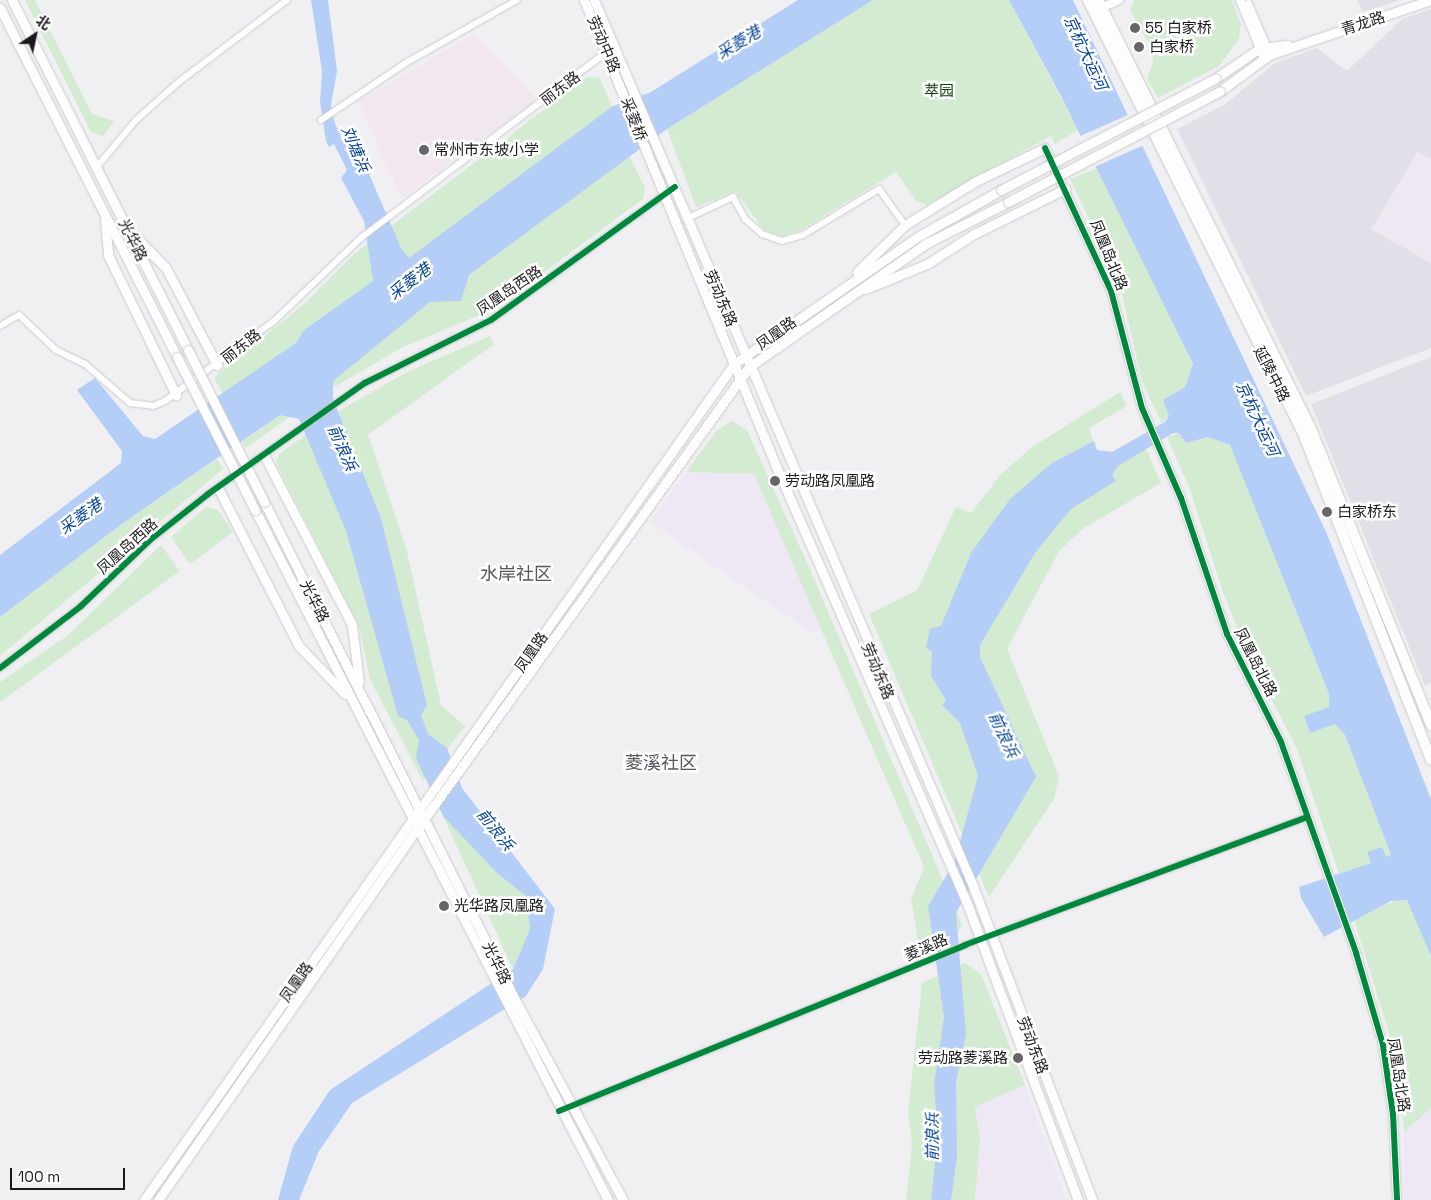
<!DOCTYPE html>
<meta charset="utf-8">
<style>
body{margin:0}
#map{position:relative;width:1431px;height:1200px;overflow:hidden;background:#f0f0f3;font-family:"Space Grotesk","Noto Sans SC",sans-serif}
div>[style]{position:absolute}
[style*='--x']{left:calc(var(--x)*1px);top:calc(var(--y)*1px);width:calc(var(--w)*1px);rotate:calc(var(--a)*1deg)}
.commercial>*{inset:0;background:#eee7f4}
.built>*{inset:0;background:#e1e0e8}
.education>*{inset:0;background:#f2e7f0}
.green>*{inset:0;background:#d3ecd1}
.water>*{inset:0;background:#b4cef8}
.pier>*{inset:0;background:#f0f0f3;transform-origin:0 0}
.roads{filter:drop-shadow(0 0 1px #cbcbcd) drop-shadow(0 0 1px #cbcbcd)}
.minor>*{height:6px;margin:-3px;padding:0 3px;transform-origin:3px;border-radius:3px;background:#fdfdfd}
.tertiary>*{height:8px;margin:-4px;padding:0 4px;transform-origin:4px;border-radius:4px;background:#fdfdfd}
.secondary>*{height:9px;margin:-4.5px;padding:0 4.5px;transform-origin:4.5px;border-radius:4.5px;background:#fdfdfd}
.primary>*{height:10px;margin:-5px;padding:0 5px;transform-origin:5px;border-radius:5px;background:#fdfdfd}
.bridges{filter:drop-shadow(0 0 1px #cbcbcd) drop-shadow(0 0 1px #cbcbcd)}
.secondary-bridge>*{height:9px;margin:-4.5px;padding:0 4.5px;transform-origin:4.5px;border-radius:4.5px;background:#fdfdfd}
.cycleway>*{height:6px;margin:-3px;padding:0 3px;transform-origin:3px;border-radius:3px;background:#00873e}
.dots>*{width:14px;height:14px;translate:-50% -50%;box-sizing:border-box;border:2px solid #fff;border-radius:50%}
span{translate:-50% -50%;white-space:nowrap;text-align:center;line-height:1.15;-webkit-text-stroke:5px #fff;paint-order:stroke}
.street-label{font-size:15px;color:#1b1a1c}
.poi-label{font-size:15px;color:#1b1a1c}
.left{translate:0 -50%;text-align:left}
.right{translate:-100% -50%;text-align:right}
.park-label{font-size:15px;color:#0d3809}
.water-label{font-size:16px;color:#064495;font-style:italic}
.quarter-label{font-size:18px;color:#57575c}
.north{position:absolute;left:10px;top:10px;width:50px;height:50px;-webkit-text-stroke:4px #fff;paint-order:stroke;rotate:34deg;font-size:14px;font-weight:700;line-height:20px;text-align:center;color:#1b1a1c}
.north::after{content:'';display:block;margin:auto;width:18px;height:22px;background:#1b1a1c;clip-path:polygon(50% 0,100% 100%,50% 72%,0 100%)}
.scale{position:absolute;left:10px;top:1168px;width:115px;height:22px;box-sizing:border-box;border:2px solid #1b1a1c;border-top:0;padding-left:6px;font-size:15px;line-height:18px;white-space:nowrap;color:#1b1a1c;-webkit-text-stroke:4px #fff;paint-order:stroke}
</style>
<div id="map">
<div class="commercial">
<div style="clip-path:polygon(1419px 152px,1431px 159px,1431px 263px,1371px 229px)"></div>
<div style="clip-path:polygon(686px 472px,754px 474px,823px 627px,811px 632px,650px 522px)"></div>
<div style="clip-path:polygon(1025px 1085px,1066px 1200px,975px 1200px,980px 1139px,975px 1107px)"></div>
<div style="clip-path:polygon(1431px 1108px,1431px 1200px,1403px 1200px,1404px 1132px)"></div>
</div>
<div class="built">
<div style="clip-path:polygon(1357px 0,1400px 0,1363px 12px)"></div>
<div style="clip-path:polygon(1431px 9px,1431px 159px,1418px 152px,1371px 229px,1431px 263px,1431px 348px,1306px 396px,1177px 129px,1224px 105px,1275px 63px,1317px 48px,1347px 71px,1402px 19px)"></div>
<div style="clip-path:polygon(1431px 357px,1431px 683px,1425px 686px,1311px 404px)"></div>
</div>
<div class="education">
<div style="clip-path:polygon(474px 33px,537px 99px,402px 198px,358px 102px)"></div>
</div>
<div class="green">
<div style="clip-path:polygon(25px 0,35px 0,92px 114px,114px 121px,103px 136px,91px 132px)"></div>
<div style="clip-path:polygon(873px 0,1009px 0,1078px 130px,1055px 144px,1051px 136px,927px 205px,916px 201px,896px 172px,801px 230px,782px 236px,764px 230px,735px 191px,696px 207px,667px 129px)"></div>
<div style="clip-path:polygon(1134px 0,1232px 0,1241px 24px,1239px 39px,1219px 66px,1158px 98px,1147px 79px,1153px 62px,1152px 50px,1130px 10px)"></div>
<div style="clip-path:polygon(587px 77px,600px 78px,617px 118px,228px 404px,214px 378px,305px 303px,353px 255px)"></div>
<div style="clip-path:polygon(627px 151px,645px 188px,643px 199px,494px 309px,401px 348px,331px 389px,323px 380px)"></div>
<div style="clip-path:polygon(1097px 168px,1193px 364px,1185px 387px,1163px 400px,1169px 416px,1162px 424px,1142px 381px,1120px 286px,1070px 179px)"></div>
<div style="clip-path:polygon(490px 336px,494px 344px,368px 435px,407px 552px,441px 705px,465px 726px,423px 781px,370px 679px,359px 626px,276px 463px,279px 454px,342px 409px,409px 371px)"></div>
<div style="clip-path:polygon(1120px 392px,1127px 406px,1089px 428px,1098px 457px,1145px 446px,1161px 483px,1084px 528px,1059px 551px,1007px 649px,1059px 776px,1054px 799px,989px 897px,869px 614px,917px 590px,956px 507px,971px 513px,1001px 474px,1032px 447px)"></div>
<div style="clip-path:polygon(280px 415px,292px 415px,246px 448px,242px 442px)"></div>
<div style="clip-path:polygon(732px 421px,747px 430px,809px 567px,962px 925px,955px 937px,920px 951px,911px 899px,924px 867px,754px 474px,686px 472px,717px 430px)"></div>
<div style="clip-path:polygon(1179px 433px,1186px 443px,1208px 437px,1230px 445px,1329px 694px,1330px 707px,1304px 716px,1310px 733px,1335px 724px,1345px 735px,1391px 855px,1386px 857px,1382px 847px,1368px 852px,1371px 863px,1339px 874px,1297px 749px,1245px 648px,1223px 592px,1189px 487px,1167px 437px)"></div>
<div style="clip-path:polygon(217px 459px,223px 469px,0 656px,0 617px,123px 523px)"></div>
<div style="clip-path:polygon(206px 507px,218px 510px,233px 532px,190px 564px,171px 537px)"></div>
<div style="clip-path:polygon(161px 545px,180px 571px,0 702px,0 682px,67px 636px)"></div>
<div style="clip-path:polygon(443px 816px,526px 896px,530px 929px,513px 969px)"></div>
<div style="clip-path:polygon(1400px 898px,1413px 904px,1431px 956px,1431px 1108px,1404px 1132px,1395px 1052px,1354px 920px)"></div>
<div style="clip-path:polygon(965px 963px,981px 974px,1025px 1085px,975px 1107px,980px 1139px,975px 1200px,906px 1200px,912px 1144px,908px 1112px,922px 983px)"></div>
</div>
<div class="water">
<div style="clip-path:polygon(311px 0,328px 0,337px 71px,331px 105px,335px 124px,357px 168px,366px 167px,402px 250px,409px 258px,613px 106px,651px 92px,798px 0,873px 0,667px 129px,469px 275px,461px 301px,430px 302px,333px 381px,333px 399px,381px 518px,427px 705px,421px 715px,428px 734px,447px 748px,462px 788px,555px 909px,543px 969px,526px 996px,352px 1103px,319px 1151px,299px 1200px,278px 1200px,293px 1146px,330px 1090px,513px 969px,530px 929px,526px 896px,497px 873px,443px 816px,416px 758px,419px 740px,407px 720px,398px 716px,346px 531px,299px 419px,280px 415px,123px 523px,0 617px,0 555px,121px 463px,122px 451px,77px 390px,95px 378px,143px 436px,155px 439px,296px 343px,304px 330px,373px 281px,364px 221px,341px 178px,347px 170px,334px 144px,329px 147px,326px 141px,320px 102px,322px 71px)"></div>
<div style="clip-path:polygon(1009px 0,1073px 0,1327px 534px,1431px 799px,1431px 956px,1407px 900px,1391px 901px,1324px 937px,1301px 898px,1299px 887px,1371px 863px,1367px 852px,1382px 847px,1386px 857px,1391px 855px,1345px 735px,1335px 724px,1310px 733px,1304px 716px,1329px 707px,1329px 694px,1230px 445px,1208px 437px,1186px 443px,1179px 433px,1173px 433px,1118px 466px,1112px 475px,1116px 481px,1071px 509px,1035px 553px,980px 645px,980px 657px,1036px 777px,956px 913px,966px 1034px,956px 1082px,957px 1158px,951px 1200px,931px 1200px,938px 1135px,934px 1085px,944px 1017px,928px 906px,954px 863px,978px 776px,960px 723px,942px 705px,946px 700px,931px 676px,932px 652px,926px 647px,930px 629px,941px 626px,971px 553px,1010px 499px,1052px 463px,1094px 441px,1097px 450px,1112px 452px,1165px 422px,1169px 416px,1163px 400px,1185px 387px,1193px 364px,1062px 98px)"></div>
</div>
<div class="pier">
<div style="left:1130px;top:114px;width:34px;height:56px;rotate:66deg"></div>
</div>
<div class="roads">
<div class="minor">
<div style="--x:321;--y:120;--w:100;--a:-34"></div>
<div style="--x:404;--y:64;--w:130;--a:-29.5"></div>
<div style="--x:96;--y:168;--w:62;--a:-50.2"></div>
<div style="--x:136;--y:120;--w:59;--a:-41.6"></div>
<div style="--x:180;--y:81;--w:134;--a:-37.1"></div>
<div style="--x:688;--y:218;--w:50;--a:-25"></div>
<div style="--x:733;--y:197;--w:25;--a:61"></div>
<div style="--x:745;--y:219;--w:23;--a:41"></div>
<div style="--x:762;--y:234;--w:21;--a:19"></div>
<div style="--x:782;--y:241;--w:22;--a:-16"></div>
<div style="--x:803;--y:235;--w:89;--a:-31.2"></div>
<div style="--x:879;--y:189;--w:44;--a:54.2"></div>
<div style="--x:0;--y:326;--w:22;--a:-30"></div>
<div style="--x:19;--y:315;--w:51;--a:43.4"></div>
<div style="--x:56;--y:350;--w:32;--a:26"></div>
<div style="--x:85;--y:364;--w:60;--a:40.9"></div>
<div style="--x:130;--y:403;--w:23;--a:7"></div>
<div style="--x:153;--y:406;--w:13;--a:-23"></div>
<div style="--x:165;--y:401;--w:135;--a:-36.3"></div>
<div style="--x:274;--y:321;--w:122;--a:-43.7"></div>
<div style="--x:362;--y:237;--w:307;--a:-37.1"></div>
<div style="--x:0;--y:668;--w:102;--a:-37.4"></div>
<div style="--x:81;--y:606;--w:95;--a:-43.7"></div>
<div style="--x:150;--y:540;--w:74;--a:-38.4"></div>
<div style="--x:208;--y:494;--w:192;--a:-35.3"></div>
<div style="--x:365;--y:383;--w:141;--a:-26.6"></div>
<div style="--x:491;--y:320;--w:227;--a:-35.9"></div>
<div style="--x:560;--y:1111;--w:438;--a:-22.3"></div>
<div style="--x:965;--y:945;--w:365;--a:-20.5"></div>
</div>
<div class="tertiary">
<div style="--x:1240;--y:0;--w:63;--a:67.5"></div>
<div style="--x:1248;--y:4;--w:51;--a:66.9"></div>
<div style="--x:1099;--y:9;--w:22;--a:-24"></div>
<div style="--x:1045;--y:148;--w:157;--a:65.2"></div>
<div style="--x:1111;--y:291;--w:121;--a:75.2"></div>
<div style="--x:1142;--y:408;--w:98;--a:66.6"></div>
<div style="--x:1181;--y:498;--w:144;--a:71.3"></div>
<div style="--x:1227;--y:634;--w:121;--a:63.4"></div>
<div style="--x:1281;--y:742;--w:224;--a:70.4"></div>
<div style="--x:1356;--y:953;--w:96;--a:73.6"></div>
<div style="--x:1383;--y:1045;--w:70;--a:81.8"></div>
<div style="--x:1393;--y:1114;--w:86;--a:87.3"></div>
</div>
<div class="secondary">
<div style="--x:12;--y:0;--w:392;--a:63.3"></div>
<div style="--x:584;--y:0;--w:504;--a:67.61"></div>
<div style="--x:776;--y:466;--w:480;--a:66.4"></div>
<div style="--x:968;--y:906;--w:314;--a:69.5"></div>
<div style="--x:594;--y:0;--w:964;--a:66.84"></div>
<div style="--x:973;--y:886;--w:336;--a:69.2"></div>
<div style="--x:0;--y:8;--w:391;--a:63.1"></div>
<div style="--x:1216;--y:78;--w:53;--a:-34.3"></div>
<div style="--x:1260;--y:48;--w:28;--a:-6"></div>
<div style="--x:1220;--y:91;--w:61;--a:-36.3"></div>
<div style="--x:1269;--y:55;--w:171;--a:-18.8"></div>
<div style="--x:105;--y:219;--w:36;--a:85"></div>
<div style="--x:108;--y:255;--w:156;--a:64.1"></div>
<div style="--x:133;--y:234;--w:47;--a:45.9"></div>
<div style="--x:166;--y:268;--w:110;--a:62.3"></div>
<div style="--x:857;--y:272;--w:67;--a:-44.4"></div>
<div style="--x:905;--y:225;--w:84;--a:-31.8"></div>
<div style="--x:976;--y:181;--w:76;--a:-25.6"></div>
<div style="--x:865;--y:289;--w:67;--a:-22"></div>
<div style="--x:927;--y:264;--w:56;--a:-32.6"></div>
<div style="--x:974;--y:234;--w:102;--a:-26.3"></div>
<div style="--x:264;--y:455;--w:191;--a:62.6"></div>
<div style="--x:352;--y:625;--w:57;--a:83"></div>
<div style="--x:218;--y:488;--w:178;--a:62.9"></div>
<div style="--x:299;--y:646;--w:66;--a:46.2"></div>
<div style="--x:264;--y:502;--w:566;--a:63.21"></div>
<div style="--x:519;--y:1007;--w:219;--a:61.7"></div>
<div style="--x:255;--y:510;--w:775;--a:62.91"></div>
<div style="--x:144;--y:1200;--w:1023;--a:-54.79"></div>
<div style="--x:734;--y:364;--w:225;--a:-34.7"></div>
<div style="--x:919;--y:236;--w:94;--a:-29.3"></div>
<div style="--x:158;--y:1200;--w:452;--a:-55.1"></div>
<div style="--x:417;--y:829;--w:569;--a:-54.3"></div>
<div style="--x:749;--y:367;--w:217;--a:-34.9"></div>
<div style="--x:927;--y:243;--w:91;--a:-26.8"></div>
</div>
<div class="primary">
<div style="--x:1088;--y:0;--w:489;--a:63.6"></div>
<div style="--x:1305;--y:438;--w:346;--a:68.6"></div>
<div style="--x:1098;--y:0;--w:484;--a:63.6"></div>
<div style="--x:1313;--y:434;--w:314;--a:67.9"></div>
</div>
</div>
<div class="bridges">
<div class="secondary-bridge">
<div style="--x:1001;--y:190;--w:242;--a:-27.5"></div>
<div style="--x:1008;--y:202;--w:239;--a:-27.6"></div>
<div style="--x:188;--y:350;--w:170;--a:63.4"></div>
<div style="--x:177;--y:357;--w:172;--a:63"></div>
</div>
</div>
<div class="cycleway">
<div style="--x:1045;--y:148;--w:157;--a:65.2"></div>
<div style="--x:1111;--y:291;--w:121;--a:75.2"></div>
<div style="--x:1142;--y:408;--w:98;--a:66.6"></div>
<div style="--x:1181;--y:498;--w:144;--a:71.3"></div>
<div style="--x:1227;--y:634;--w:121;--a:63.4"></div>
<div style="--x:1281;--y:742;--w:224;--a:70.4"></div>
<div style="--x:1356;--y:953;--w:96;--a:73.6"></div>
<div style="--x:1383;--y:1045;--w:70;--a:81.8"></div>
<div style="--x:1393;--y:1114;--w:86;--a:87.3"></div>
<div style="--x:0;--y:668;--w:102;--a:-37.4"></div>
<div style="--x:81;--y:606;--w:95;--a:-43.7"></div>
<div style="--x:150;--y:540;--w:74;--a:-38.4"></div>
<div style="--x:208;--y:494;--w:192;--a:-35.3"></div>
<div style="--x:365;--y:383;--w:141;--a:-26.6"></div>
<div style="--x:491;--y:320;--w:227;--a:-35.9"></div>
<div style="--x:559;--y:1111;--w:439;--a:-22.2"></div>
<div style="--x:965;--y:945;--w:365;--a:-20.5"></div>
</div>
<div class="dots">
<div style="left:1135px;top:28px;background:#666567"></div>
<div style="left:1139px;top:47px;background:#666567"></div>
<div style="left:424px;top:150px;background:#666567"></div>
<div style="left:775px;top:481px;background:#666567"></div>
<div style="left:1327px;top:512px;background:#666567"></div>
<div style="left:444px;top:906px;background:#666567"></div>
<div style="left:1018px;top:1058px;background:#666567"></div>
</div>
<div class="street-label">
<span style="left:1363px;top:23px;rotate:-18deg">青龙路</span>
<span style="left:604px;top:44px;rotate:67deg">劳动中路</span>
<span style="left:560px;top:88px;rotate:-37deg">丽东路</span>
<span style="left:634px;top:119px;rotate:69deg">采菱桥</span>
<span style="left:133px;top:240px;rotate:63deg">光华路</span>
<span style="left:1109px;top:255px;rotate:68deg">凤凰岛北路</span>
<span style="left:509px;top:290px;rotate:-34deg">凤凰岛西路</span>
<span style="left:721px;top:298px;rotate:67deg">劳动东路</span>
<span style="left:776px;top:333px;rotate:-35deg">凤凰路</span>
<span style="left:241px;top:346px;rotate:-38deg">丽东路</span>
<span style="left:1272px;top:374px;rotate:63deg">延陵中路</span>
<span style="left:127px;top:546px;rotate:-42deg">凤凰岛西路</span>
<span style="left:315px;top:601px;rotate:63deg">光华路</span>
<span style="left:531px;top:652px;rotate:-55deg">凤凰路</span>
<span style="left:1256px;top:662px;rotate:63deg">凤凰岛北路</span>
<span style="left:878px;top:671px;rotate:67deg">劳动东路</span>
<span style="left:926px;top:947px;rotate:-23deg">菱溪路</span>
<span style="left:497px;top:963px;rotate:64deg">光华路</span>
<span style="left:296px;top:982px;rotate:-55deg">凤凰路</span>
<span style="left:1033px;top:1045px;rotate:69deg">劳动东路</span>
<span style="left:1399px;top:1075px;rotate:81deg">凤凰岛北路</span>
</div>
<div class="poi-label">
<span class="left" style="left:1145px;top:28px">55 白家桥</span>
<span class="left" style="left:1149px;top:47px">白家桥</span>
<span class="left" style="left:434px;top:150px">常州市东坡小学</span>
<span class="left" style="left:785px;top:481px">劳动路凤凰路</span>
<span class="left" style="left:1337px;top:512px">白家桥东</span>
<span class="left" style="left:454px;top:906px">光华路凤凰路</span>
<span class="right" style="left:1008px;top:1058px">劳动路菱溪路</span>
</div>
<div class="park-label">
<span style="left:939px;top:91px">萃园</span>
</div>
<div class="water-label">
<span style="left:739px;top:43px;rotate:-31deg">采菱港</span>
<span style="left:1085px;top:53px;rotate:65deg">京杭大运河</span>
<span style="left:355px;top:149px;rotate:67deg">刘塘浜</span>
<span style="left:410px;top:282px;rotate:-37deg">采菱港</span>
<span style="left:1257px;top:419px;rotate:65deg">京杭大运河</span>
<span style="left:342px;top:448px;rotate:66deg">前浪浜</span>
<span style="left:81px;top:517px;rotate:-35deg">采菱港</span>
<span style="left:1003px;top:735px;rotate:65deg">前浪浜</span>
<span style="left:495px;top:830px;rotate:51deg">前浪浜</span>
<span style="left:933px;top:1137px;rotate:-90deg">前浪浜</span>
</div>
<div class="quarter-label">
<span style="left:516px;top:574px">水岸社区</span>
<span style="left:661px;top:763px">菱溪社区</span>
</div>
<div class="north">北</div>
<div class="scale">100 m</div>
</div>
